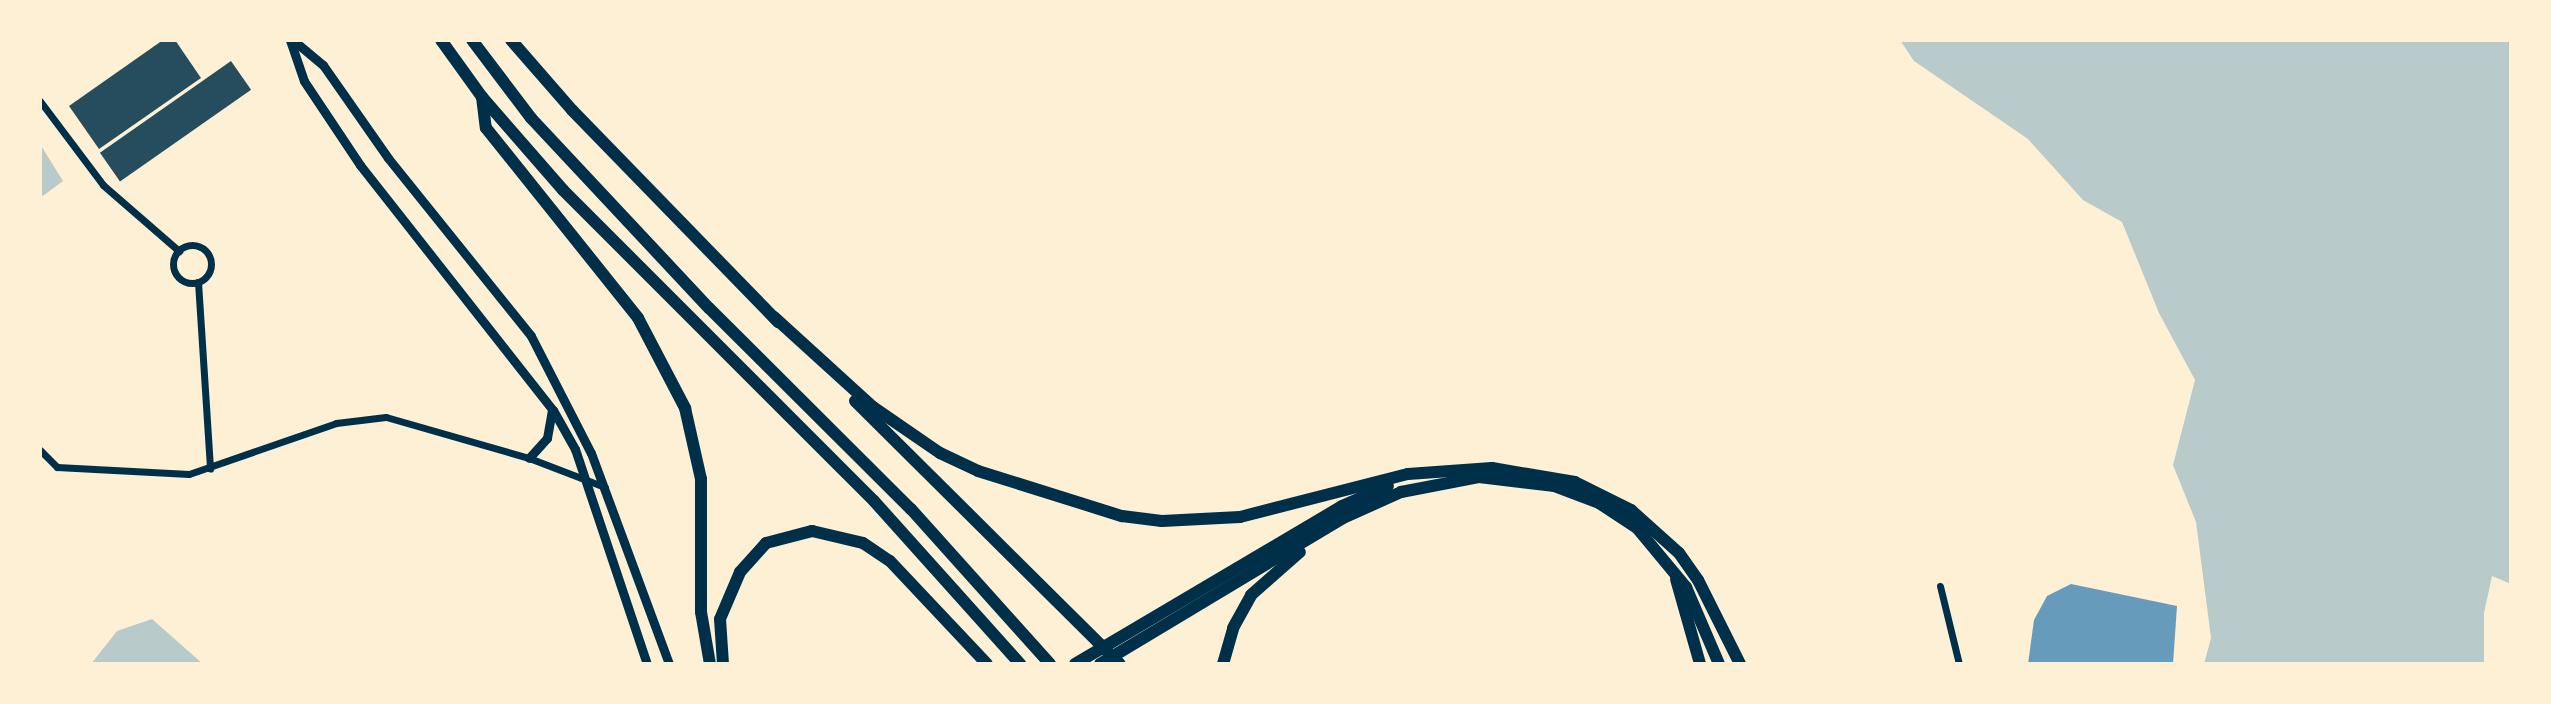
<!DOCTYPE html>
<style>
body{margin:0}
#map{position:relative;width:2551px;height:704px;overflow:hidden;background:#fdf0d5;font-family:"Alegreya Sans",sans-serif}
div>[style]{position:absolute}
[style*='--x']{left:calc(var(--x)*1px);top:calc(var(--y)*1px);width:calc(var(--w)*1px);rotate:calc(var(--a)*1deg)}
.green>*{inset:0;background:#b9caca}
.water>*{inset:0;background:#669bbc}
.building>*{inset:0;background:#264d5e;transform-origin:0 0}
.minor>*{height:7px;margin:-3.5px;padding:0 3.5px;transform-origin:3.5px;border-radius:3.5px;background:#003049}
.minor>.ring{margin:-3.5px;padding:0;box-sizing:content-box;background:none;border:7px solid #003049;border-radius:50%}
.tertiary>*{height:9px;margin:-4.5px;padding:0 4.5px;transform-origin:4.5px;border-radius:4.5px;background:#003049}
.motorway>*{height:12px;margin:-6px;padding:0 6px;transform-origin:6px;border-radius:6px;background:#003049}
span{translate:-50% -50%;white-space:nowrap;text-align:center;line-height:1.15;-webkit-text-stroke:6px #fdf0d5;paint-order:stroke}
.frame{position:absolute;inset:0;border:42px solid #fdf0d5;pointer-events:none}
</style>
<div id="map">
<div class="green">
<div style="clip-path:polygon(1900px 40px,2511px 40px,2511px 584px,2492px 576px,2484px 613px,2484px 664px,2204px 664px,2211px 638px,2196px 522px,2173px 465px,2195px 380px,2159px 313px,2122px 222px,2083px 200px,2028px 139px,1914px 61px)"></div>
<div style="clip-path:polygon(40px 144px,63px 181px,40px 198px)"></div>
<div style="clip-path:polygon(152px 619px,203px 664px,91px 664px,117px 631px)"></div>
</div>
<div class="water">
<div style="clip-path:polygon(2071px 584px,2177px 606px,2173px 664px,2028px 664px,2034px 620px,2047px 596px)"></div>
</div>
<div class="building">
<div style="clip-path:polygon(163px 40px,175px 40px,201px 78px,99px 149px,69px 106px)"></div>
<div style="left:231px;top:61px;width:35px;height:160px;rotate:55deg"></div>
</div>
<div class="minor">
<div style="--x:40;--y:101;--w:105;--a:53.1"></div>
<div style="--x:103;--y:185;--w:101;--a:41"></div>
<div class="ring" style="left:173px;top:245px;width:31px;height:31px"></div>
<div style="--x:198;--y:282;--w:187;--a:86.3"></div>
<div style="--x:40;--y:450;--w:24;--a:45"></div>
<div style="--x:57;--y:467;--w:132;--a:3"></div>
<div style="--x:189;--y:474;--w:156;--a:-19.1"></div>
<div style="--x:336;--y:423;--w:50;--a:-6.8"></div>
<div style="--x:386;--y:417;--w:149;--a:16"></div>
<div style="--x:529;--y:458;--w:81;--a:20.9"></div>
<div style="--x:1940;--y:586;--w:80;--a:76.3"></div>
</div>
<div class="tertiary">
<div style="--x:290;--y:40;--w:43;--a:71.1"></div>
<div style="--x:304;--y:81;--w:101;--a:56.3"></div>
<div style="--x:360;--y:165;--w:312;--a:51.8"></div>
<div style="--x:553;--y:410;--w:45;--a:60.6"></div>
<div style="--x:575;--y:449;--w:227;--a:71.5"></div>
<div style="--x:293;--y:40;--w:39;--a:40"></div>
<div style="--x:323;--y:65;--w:113;--a:55"></div>
<div style="--x:388;--y:158;--w:228;--a:51.2"></div>
<div style="--x:531;--y:336;--w:131;--a:62.9"></div>
<div style="--x:591;--y:453;--w:225;--a:69.7"></div>
<div style="--x:529;--y:458;--w:27;--a:-48"></div>
<div style="--x:547;--y:438;--w:27;--a:-80"></div>
</div>
<div class="motorway">
<div style="--x:441;--y:40;--w:70;--a:54.3"></div>
<div style="--x:482;--y:97;--w:123;--a:48.9"></div>
<div style="--x:563;--y:190;--w:440;--a:45"></div>
<div style="--x:874;--y:501;--w:219;--a:48.1"></div>
<div style="--x:472;--y:40;--w:98;--a:52.9"></div>
<div style="--x:531;--y:118;--w:260;--a:46.9"></div>
<div style="--x:709;--y:308;--w:285;--a:44.9"></div>
<div style="--x:911;--y:509;--w:208;--a:48.1"></div>
<div style="--x:511;--y:40;--w:93;--a:48.9"></div>
<div style="--x:572;--y:110;--w:296;--a:45.8"></div>
<div style="--x:482;--y:97;--w:31;--a:83"></div>
<div style="--x:486;--y:128;--w:243;--a:51.3"></div>
<div style="--x:638;--y:318;--w:102;--a:62.4"></div>
<div style="--x:685;--y:408;--w:73;--a:77.3"></div>
<div style="--x:701;--y:479;--w:133;--a:90"></div>
<div style="--x:701;--y:612;--w:53;--a:80.2"></div>
<div style="--x:774;--y:317;--w:134;--a:42.3"></div>
<div style="--x:873;--y:407;--w:81;--a:34.5"></div>
<div style="--x:940;--y:453;--w:42;--a:25.3"></div>
<div style="--x:978;--y:471;--w:151;--a:17.4"></div>
<div style="--x:1122;--y:516;--w:40;--a:7.1"></div>
<div style="--x:1162;--y:521;--w:78;--a:-2.9"></div>
<div style="--x:1240;--y:517;--w:173;--a:-14.4"></div>
<div style="--x:1408;--y:474;--w:84;--a:-4.1"></div>
<div style="--x:1492;--y:468;--w:84;--a:9.6"></div>
<div style="--x:1575;--y:482;--w:63;--a:26.6"></div>
<div style="--x:1631;--y:510;--w:64;--a:41.9"></div>
<div style="--x:1679;--y:553;--w:33;--a:55"></div>
<div style="--x:1698;--y:580;--w:94;--a:63.4"></div>
<div style="--x:855;--y:401;--w:373;--a:44.8"></div>
<div style="--x:1676;--y:579;--w:88;--a:74.2"></div>
<div style="--x:723;--y:664;--w:45;--a:-93.8"></div>
<div style="--x:720;--y:619;--w:51;--a:-66.9"></div>
<div style="--x:740;--y:572;--w:39;--a:-48"></div>
<div style="--x:766;--y:543;--w:48;--a:-14.6"></div>
<div style="--x:812;--y:531;--w:52;--a:13.2"></div>
<div style="--x:863;--y:543;--w:32;--a:34"></div>
<div style="--x:890;--y:561;--w:141;--a:46.7"></div>
<div style="--x:1075;--y:664;--w:310;--a:-30.6"></div>
<div style="--x:1342;--y:506;--w:50;--a:-23.5"></div>
<div style="--x:1100;--y:664;--w:283;--a:-31"></div>
<div style="--x:1343;--y:518;--w:64;--a:-24.1"></div>
<div style="--x:1401;--y:492;--w:79;--a:-10.9"></div>
<div style="--x:1479;--y:477;--w:76;--a:6.8"></div>
<div style="--x:1554;--y:486;--w:48;--a:20.7"></div>
<div style="--x:1599;--y:503;--w:45;--a:33.3"></div>
<div style="--x:1637;--y:528;--w:77;--a:50.3"></div>
<div style="--x:1686;--y:587;--w:84;--a:66.8"></div>
<div style="--x:1223;--y:664;--w:37;--a:-74"></div>
<div style="--x:1233;--y:628;--w:38;--a:-61"></div>
<div style="--x:1251;--y:595;--w:65;--a:-41.3"></div>
</div>
<div class="frame"></div>
</div>
